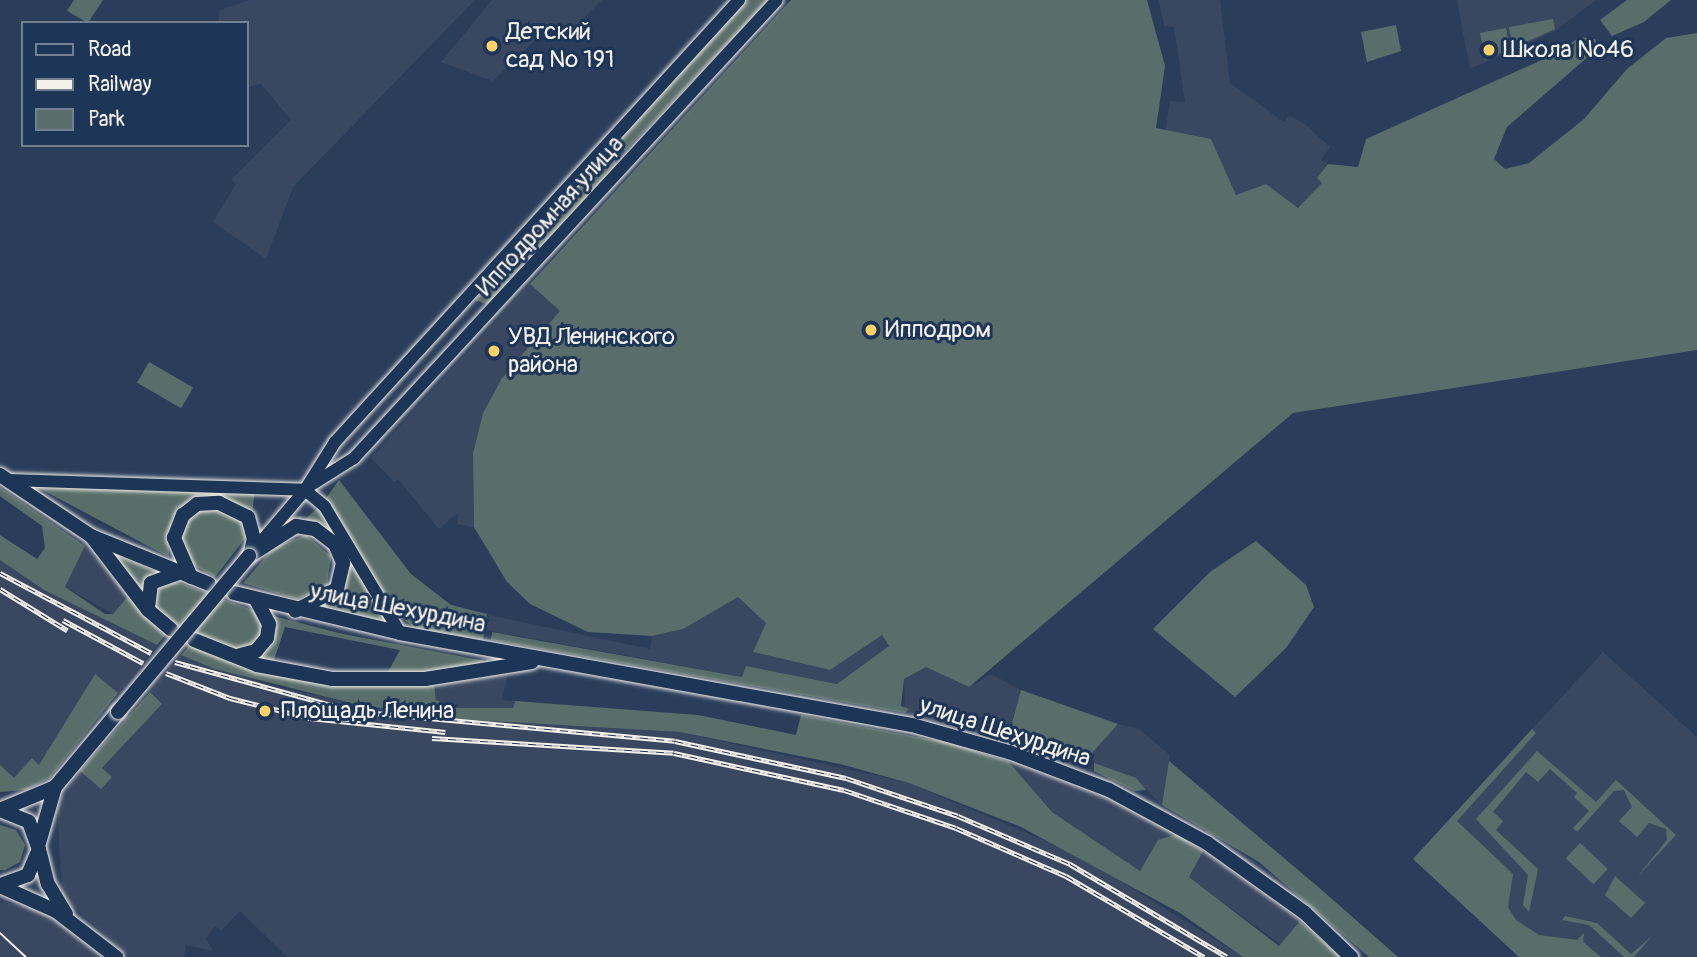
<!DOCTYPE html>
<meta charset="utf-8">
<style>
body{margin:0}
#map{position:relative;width:1697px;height:957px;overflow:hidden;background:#2a3d5b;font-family:Pangolin,sans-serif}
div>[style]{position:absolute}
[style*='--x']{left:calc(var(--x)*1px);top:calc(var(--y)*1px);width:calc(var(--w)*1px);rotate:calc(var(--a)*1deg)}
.built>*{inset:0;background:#3a4760;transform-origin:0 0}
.green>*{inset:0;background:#596e6a;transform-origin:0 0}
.roads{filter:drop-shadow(0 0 2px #f4f1e8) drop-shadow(0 0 2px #f4f1e8)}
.secondary>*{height:12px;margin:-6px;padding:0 6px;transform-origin:6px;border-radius:6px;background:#1d3557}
.primary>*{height:14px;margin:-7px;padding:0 7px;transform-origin:7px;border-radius:7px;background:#1d3557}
.tram>*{height:2px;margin:-1px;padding:0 1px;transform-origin:1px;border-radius:1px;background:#f4f1e8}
.rail>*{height:5px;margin-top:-2.5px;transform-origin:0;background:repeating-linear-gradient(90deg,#1d3557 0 8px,#f4f1e8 0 16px);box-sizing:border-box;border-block:2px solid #f4f1e8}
.bridges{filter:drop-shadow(0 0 2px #f4f1e8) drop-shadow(0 0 2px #f4f1e8)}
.primary-bridge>*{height:14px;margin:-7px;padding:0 7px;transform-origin:7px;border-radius:7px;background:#1d3557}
.dots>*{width:19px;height:19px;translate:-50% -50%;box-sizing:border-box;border:4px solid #1d3557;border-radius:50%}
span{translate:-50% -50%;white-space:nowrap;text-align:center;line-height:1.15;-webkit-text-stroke:6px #1d3557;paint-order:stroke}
.poi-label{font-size:24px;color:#f4f1e8}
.left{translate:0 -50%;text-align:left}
.street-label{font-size:24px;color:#f4f1e8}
.legend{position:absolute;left:21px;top:21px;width:228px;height:126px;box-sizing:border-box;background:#1d3557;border:2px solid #738091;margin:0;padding:9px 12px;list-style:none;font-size:21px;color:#f4f1e8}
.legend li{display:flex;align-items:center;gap:14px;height:35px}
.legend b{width:35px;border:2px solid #738091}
</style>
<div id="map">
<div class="built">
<div style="clip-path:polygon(250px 0,475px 0,293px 187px,266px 259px,213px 222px,236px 184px,231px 180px,291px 120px,261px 84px,247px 87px,247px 23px,218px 23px,220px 10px)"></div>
<div style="clip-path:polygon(492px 0,602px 0,572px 30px,550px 25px,493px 81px,441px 62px)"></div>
<div style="clip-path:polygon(1159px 0,1220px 0,1230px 83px,1284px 122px,1289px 115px,1306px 125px,1330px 147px,1321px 160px,1328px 164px,1317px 178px,1323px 183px,1298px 208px,1266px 184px,1236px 195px,1211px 139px,1165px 134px,1170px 101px,1185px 102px,1174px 27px,1164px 26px)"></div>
<div style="clip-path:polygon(1457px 0,1596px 0,1555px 31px,1470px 69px)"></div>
<div style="clip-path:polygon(530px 284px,561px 311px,502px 378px,483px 413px,473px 453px,474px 527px,458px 524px,458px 513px,439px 529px,398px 479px,394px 482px,371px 458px)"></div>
<div style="clip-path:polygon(85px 546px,129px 595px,113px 614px,65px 587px)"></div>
<div style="clip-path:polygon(0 560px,44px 590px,157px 645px,118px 693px,94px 675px,47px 755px,38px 766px,32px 759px,14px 779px,0 765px)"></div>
<div style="clip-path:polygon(738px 596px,766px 623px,754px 652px,830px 670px,882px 634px,889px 646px,837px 684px,746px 666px,743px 677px,486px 630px,489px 615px,650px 649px,652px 636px,683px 629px)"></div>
<div style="clip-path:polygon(1603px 652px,1697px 737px,1697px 957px,1519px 957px,1413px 859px)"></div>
<div style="clip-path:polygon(181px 655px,270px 685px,355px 704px,454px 719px,680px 732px,909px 783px,1079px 855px,1243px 957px,287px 957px,240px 911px,221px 931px,215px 926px,206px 939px,213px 951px,186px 945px,184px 957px,130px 957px,62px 896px,57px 804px,80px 771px,101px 789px,111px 777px,102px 769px,161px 704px,150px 692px)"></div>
<div style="clip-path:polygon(926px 667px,969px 687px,991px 674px,1021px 690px,1007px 740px,905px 713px,904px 679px)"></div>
<div style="clip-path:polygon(509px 669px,502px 700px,515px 701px,513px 708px,458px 708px,436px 700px,434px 684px)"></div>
<div style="clip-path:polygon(1118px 724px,1139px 729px,1170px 755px,1162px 805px,1146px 790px,1094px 763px,1092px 753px)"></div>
<div style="clip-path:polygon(1009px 762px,1107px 799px,1176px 834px,1158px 840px,1140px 872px,1052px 812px)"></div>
<div style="left:1203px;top:851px;width:120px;height:30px;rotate:36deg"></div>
<div style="clip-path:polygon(0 902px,40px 909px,100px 957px,0 957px)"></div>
</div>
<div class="green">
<div style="clip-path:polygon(74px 0,103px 0,88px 23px,67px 11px)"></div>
<div style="clip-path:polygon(745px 0,769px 0,625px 151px,618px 144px,620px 135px)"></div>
<div style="clip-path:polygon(791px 0,1147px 0,1165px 66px,1156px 128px,1211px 139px,1236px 195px,1266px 184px,1298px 208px,1322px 183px,1317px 178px,1328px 164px,1358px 167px,1366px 139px,1555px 54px,1580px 37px,1595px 39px,1598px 48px,1507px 127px,1494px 159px,1505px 169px,1529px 163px,1584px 119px,1627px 69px,1666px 38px,1697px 33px,1697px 350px,1293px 413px,969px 687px,926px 667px,904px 679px,901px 706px,909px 709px,905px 713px,491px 640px,492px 632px,742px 677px,746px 666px,837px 684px,889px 646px,882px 635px,830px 670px,753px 652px,766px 623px,738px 597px,683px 629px,652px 636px,588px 632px,530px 604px,507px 582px,474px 527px,473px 453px,483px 413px,502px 378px,560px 311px,530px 284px)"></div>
<div style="clip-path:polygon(1627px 0,1671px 0,1644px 22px,1612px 36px,1600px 20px)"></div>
<div style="clip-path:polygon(1553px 19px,1555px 29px,1513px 48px,1509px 27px)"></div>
<div style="clip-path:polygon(1396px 25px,1401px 51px,1367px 62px,1361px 32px)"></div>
<div style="clip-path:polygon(1506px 28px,1510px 49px,1485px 60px,1480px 33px)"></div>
<div style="clip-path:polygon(612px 154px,617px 165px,489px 305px,475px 300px,604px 155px)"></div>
<div style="left:149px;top:362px;width:51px;height:24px;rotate:30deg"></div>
<div style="clip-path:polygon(339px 480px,411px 574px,451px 605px,487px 614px,483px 640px,416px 629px,394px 612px,324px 501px)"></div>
<div style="clip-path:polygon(33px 485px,255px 490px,252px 513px,208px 497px,168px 542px,169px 557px)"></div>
<div style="clip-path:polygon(0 487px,85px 546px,65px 587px,105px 614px,113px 614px,129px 595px,168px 632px,157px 645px,44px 590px,0 560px,0 535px,37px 559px,45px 548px,42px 526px,0 496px)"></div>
<div style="clip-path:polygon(321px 505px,390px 623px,319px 609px,341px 591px,348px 563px,303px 521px)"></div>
<div style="clip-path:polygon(217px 508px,244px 520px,247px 536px,215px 577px,189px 563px,179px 534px,197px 510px)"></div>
<div style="clip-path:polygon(306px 535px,331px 556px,327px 587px,296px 599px,243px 583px,274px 547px)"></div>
<div style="clip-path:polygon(1256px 541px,1306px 585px,1314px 607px,1286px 648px,1235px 697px,1153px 629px,1210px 572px)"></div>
<div style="clip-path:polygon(118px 556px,154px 571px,139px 590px,116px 559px)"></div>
<div style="clip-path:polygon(169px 579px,258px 612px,265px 628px,257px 645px,239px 651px,171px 623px,156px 611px,150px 593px)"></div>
<div style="clip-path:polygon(273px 616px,343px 634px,485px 661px,436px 673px,388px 672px,400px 650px,285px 627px,273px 663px,253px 658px,274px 624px)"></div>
<div style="clip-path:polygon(191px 644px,267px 674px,302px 681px,434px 684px,436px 700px,458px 708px,513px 708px,515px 701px,698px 715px,796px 735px,801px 715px,949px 743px,1009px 762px,1052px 812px,1140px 871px,1158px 840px,1176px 834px,1203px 851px,1189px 877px,1279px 946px,1300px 921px,1340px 957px,1243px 957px,1180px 913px,1021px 827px,909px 783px,840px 764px,680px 732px,454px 719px,355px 704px,215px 669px,181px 655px)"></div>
<div style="clip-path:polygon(95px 674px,118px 693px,50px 778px,26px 790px,0 792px,0 765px,14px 778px,32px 758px,39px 765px)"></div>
<div style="clip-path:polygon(1021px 690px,1118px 724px,1092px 753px,1066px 759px,1007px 741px)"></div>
<div style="clip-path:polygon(150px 692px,162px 704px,102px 768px,112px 777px,101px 789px,80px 771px)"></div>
<div style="clip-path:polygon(1532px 729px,1536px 733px,1457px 821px,1513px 874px,1508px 907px,1516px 920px,1539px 935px,1577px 940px,1584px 933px,1583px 942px,1601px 957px,1519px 957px,1413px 859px)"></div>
<div style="clip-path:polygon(1537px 751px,1596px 802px,1616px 780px,1676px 835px,1637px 877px,1667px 840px,1666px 829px,1649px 823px,1637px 837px,1619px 821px,1632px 807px,1624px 790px,1614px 791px,1577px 832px,1573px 828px,1589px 811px,1574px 797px,1577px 793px,1550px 769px,1538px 782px,1526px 772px,1493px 812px,1503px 821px,1496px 830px,1538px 869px,1529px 912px,1523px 905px,1528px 875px,1476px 819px)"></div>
<div style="clip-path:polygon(1169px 761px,1324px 892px,1398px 957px,1369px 957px,1259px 862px,1162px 805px)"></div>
<div style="clip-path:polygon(1094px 763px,1136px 778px,1146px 790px,1134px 791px,1094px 771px)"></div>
<div style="clip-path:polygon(0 825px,16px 830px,25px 845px,20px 862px,5px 870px,0 870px)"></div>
<div style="left:1580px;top:843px;width:38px;height:21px;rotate:43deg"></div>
<div style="clip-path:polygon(1615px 876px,1645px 903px,1631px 918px,1605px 895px)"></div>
<div style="clip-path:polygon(1565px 916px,1597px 923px,1631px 954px,1651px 937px,1634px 957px,1624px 957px,1589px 925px,1562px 920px)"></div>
</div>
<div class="roads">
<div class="secondary">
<div style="--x:9;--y:480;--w:296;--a:1.9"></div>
<div style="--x:305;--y:490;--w:26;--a:40"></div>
<div style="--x:325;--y:507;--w:147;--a:59.2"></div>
<div style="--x:308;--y:487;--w:54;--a:-32.2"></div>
<div style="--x:354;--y:458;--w:623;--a:-47.28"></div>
<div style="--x:254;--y:550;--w:79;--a:-49.6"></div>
<div style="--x:305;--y:490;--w:57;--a:-58"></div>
<div style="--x:335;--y:442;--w:599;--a:-47.57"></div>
</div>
<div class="primary">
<div style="--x:0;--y:475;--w:110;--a:33.8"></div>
<div style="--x:91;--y:536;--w:127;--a:22.1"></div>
<div style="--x:92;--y:537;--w:92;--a:52.5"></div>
<div style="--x:148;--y:610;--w:30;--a:40"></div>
<div style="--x:249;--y:556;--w:56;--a:-32.6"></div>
<div style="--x:296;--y:526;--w:19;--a:9"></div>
<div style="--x:315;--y:529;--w:25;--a:37"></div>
<div style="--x:335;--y:544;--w:21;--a:67"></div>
<div style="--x:343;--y:563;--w:27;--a:103"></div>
<div style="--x:337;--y:589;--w:47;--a:152.4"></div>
<div style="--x:191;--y:577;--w:43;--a:-113.6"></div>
<div style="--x:174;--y:538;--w:25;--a:-69"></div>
<div style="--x:183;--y:515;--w:18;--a:-38"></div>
<div style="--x:197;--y:504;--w:22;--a:-3"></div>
<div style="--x:219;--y:503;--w:32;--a:26"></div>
<div style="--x:248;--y:517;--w:23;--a:75"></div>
<div style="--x:254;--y:539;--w:16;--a:104"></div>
<div style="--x:234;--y:593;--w:171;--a:13.5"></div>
<div style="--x:400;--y:633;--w:520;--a:10.19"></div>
<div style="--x:912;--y:725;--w:101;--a:15.6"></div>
<div style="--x:1009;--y:752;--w:107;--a:20.8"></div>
<div style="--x:1109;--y:790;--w:111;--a:28.4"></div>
<div style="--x:1207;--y:843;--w:120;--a:35.5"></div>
<div style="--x:1305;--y:913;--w:64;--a:43.7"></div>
<div style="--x:148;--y:608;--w:25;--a:-83"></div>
<div style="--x:151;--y:583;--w:29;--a:-20"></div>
<div style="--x:194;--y:640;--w:68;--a:21.6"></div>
<div style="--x:257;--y:665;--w:76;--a:10.6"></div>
<div style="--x:332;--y:679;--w:93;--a:0"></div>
<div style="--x:425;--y:679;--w:108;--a:-9"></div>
<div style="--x:237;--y:656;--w:20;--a:-15"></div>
<div style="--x:256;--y:651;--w:17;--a:-50"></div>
<div style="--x:267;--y:638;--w:14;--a:-82"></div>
<div style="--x:269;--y:624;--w:26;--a:-118"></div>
<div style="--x:2;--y:809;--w:57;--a:-22.5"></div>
<div style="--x:0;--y:810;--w:31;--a:22"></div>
<div style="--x:29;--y:822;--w:29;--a:70"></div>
<div style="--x:39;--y:849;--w:28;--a:113"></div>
<div style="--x:28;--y:875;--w:30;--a:160"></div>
<div style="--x:39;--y:843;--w:58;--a:-74.1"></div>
<div style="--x:55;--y:787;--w:98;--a:-50"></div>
<div style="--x:40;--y:853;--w:32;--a:76"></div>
<div style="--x:48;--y:884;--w:35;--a:59"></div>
<div style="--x:0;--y:886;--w:61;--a:24.1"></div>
<div style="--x:56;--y:911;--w:76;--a:37.5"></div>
</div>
</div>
<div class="tram">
<div style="--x:0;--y:933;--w:35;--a:43"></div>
</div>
<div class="rail">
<div style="--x:0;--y:573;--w:171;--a:27.9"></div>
<div style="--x:0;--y:589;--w:79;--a:31.5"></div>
<div style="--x:63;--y:620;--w:91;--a:28.3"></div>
<div style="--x:175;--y:662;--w:185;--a:15.4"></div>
<div style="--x:353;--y:711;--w:323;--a:5.3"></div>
<div style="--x:675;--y:741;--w:175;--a:12.2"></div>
<div style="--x:846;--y:778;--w:118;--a:18.7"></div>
<div style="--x:958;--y:816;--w:122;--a:23.2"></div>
<div style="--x:1070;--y:864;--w:182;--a:30.6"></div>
<div style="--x:166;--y:673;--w:69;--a:21.3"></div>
<div style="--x:230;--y:698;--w:82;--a:14"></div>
<div style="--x:310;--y:718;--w:136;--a:5.9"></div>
<div style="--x:432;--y:738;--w:242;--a:3.5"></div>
<div style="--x:674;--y:753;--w:174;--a:12.3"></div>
<div style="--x:844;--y:790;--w:118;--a:18.7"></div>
<div style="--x:956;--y:828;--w:120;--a:23.6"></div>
<div style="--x:1066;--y:876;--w:160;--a:30.4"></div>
</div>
<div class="bridges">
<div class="primary-bridge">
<div style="--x:118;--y:712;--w:204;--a:-50"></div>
</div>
</div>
<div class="dots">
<div style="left:492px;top:46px;background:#ffd166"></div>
<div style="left:1489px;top:50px;background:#ffd166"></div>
<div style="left:871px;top:330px;background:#ffd166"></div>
<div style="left:494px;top:351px;background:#ffd166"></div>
<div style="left:265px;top:711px;background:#ffd166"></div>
</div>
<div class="poi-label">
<span class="left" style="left:506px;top:46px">Детский<br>сад № 191</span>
<span class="left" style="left:1503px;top:50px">Школа №46</span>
<span class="left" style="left:885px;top:330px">Ипподром</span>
<span class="left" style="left:508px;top:351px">УВД Ленинского<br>района</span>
<span class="left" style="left:281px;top:711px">Площадь Ленина</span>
</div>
<div class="street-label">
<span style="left:550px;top:216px;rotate:-48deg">Ипподромная улица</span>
<span style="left:398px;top:608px;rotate:11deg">улица Шехурдина</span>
<span style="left:1005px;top:732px;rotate:18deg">улица Шехурдина</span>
</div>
<ul class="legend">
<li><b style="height:9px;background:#1d3557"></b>Road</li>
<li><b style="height:9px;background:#f4f1e8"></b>Railway</li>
<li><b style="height:19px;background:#596e6a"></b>Park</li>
</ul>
</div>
